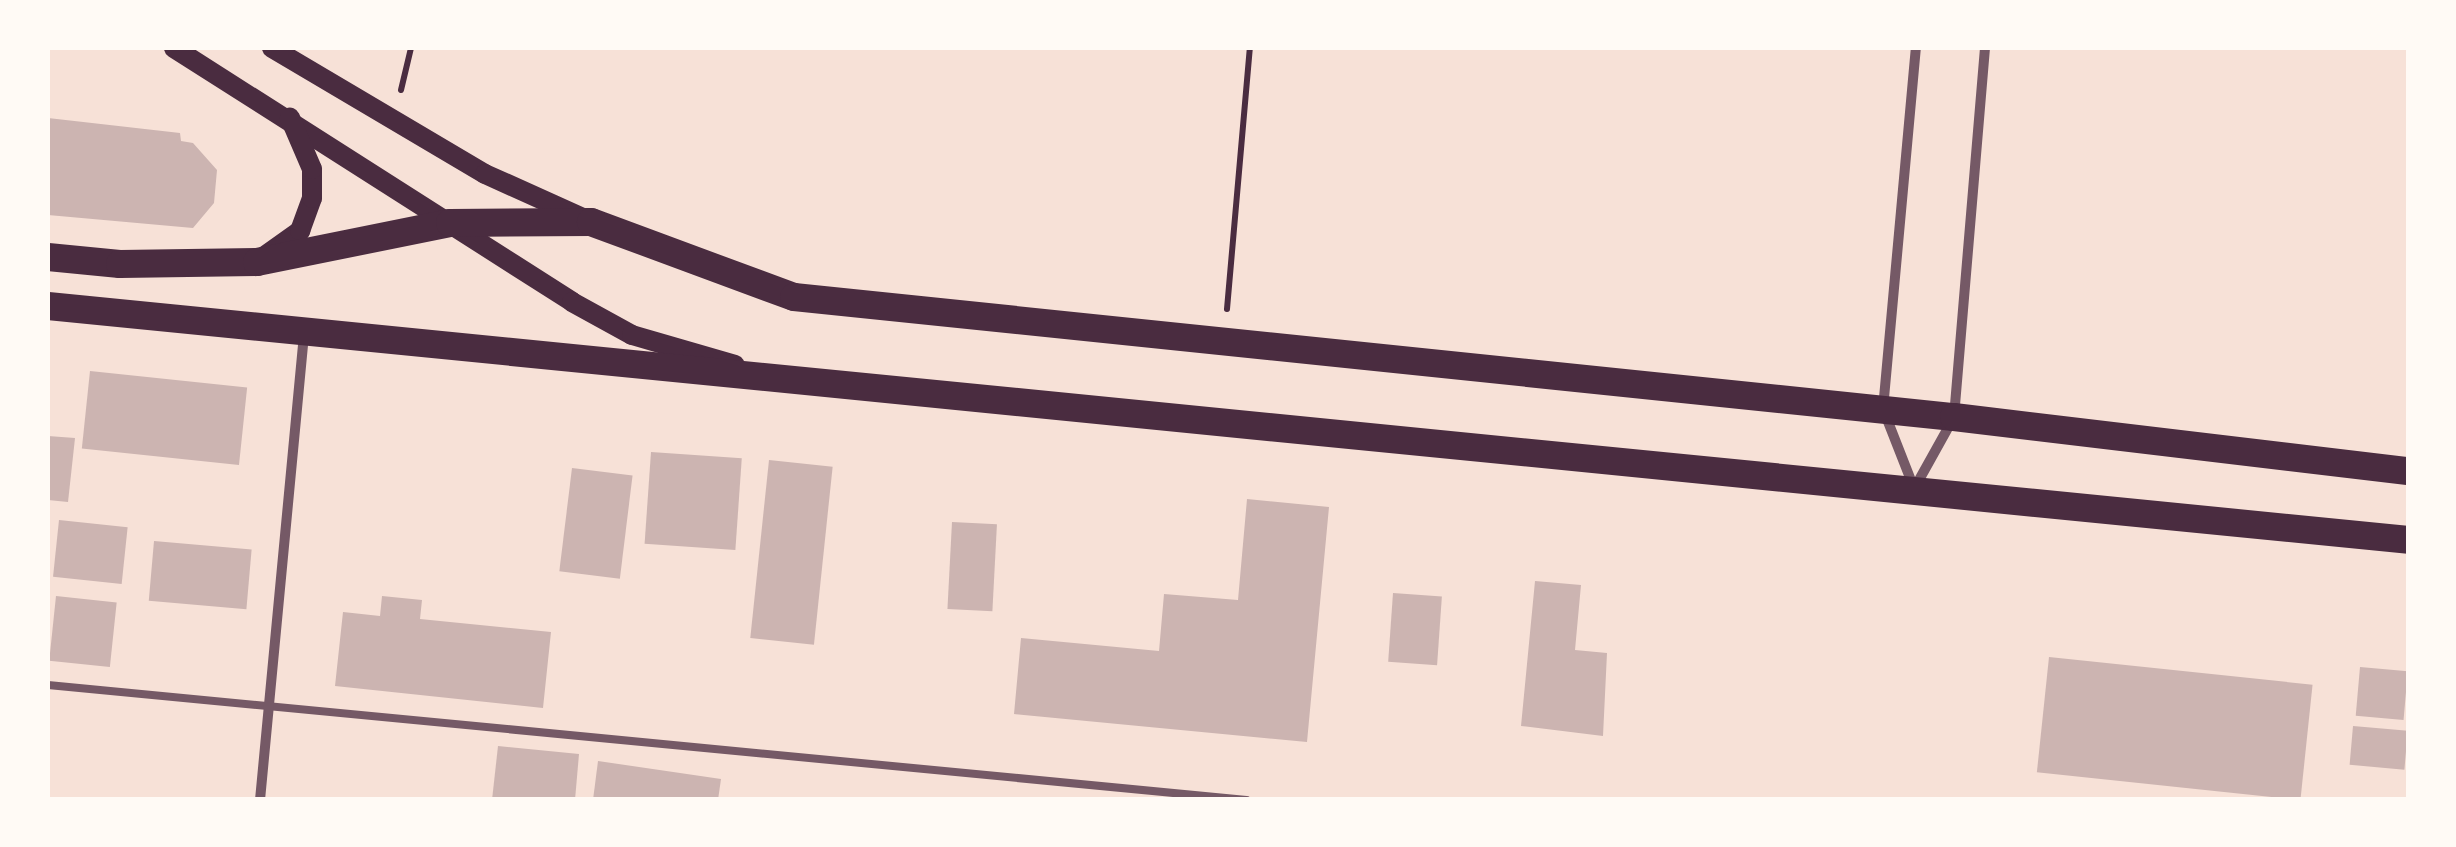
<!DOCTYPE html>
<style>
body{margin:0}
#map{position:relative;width:2456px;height:847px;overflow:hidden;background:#f7e1d7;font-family:"IBM Plex Sans",sans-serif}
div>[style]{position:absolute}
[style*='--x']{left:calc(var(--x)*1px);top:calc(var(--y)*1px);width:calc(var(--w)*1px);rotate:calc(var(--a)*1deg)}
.building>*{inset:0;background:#ccb4b1;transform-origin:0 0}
.path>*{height:6px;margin:-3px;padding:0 3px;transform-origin:3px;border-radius:3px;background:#4a2c40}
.service>*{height:8px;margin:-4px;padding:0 4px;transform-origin:4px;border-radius:4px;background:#755966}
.minor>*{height:10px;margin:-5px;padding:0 5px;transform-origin:5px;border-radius:5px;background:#755966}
.secondary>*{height:20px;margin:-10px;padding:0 10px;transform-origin:10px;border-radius:10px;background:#4a2c40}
.trunk>*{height:28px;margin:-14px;padding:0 14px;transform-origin:14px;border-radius:14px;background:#4a2c40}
span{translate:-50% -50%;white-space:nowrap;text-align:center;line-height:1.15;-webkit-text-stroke:10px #fffaf5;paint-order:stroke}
.frame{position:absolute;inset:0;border:50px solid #fffaf5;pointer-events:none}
</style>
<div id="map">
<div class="building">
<div style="clip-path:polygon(48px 118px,180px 133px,181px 141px,193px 143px,217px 170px,214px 203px,193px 228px,48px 215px)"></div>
<div style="left:90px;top:371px;width:158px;height:78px;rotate:6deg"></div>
<div style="clip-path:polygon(48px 436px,75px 438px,68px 502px,48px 500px)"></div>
<div style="left:651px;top:452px;width:91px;height:92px;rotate:4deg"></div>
<div style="left:769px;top:460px;width:64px;height:179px;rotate:6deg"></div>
<div style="left:572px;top:468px;width:61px;height:104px;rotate:7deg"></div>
<div style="clip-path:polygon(1247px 499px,1329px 507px,1307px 742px,1014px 714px,1021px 638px,1159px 651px,1164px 594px,1238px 600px)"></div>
<div style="left:59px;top:520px;width:69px;height:57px;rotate:6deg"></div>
<div style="left:952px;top:522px;width:45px;height:87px;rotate:3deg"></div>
<div style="left:154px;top:541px;width:98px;height:60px;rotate:5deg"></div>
<div style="clip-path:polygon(1535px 581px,1581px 585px,1575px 650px,1607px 653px,1603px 736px,1521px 726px)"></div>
<div style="left:1393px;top:593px;width:49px;height:69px;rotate:4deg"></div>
<div style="left:56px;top:596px;width:61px;height:65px;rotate:6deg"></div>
<div style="clip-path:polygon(382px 596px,422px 600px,420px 619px,551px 632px,543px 708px,335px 686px,343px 612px,380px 616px)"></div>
<div style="left:2049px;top:657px;width:265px;height:116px;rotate:6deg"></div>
<div style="left:2360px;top:667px;width:48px;height:49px;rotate:5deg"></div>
<div style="left:2353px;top:726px;width:55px;height:39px;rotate:5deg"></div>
<div style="clip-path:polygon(498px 746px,579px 754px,575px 800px,492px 800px)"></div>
<div style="clip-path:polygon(598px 761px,721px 779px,718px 800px,593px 800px)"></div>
</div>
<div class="path">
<div style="--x:401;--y:90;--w:43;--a:-76.6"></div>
<div style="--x:1227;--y:309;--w:262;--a:-85"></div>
</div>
<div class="service">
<div style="--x:48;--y:685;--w:1204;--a:5.48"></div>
</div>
<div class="minor">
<div style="--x:1914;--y:488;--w:85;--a:-111.4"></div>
<div style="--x:1883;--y:409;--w:363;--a:-84.8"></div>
<div style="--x:1914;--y:489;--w:82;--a:-60.9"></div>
<div style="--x:1954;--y:417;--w:370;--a:-85.2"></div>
<div style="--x:260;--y:800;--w:470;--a:-84.6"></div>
</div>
<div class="secondary">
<div style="--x:174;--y:48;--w:472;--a:32.5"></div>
<div style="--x:572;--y:302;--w:68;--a:28.8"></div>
<div style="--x:632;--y:335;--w:107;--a:16.2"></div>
<div style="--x:272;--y:48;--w:247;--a:30.6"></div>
<div style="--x:485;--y:174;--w:110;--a:24.2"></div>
<div style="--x:262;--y:258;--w:47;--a:-35.4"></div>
<div style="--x:300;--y:231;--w:35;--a:-70"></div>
<div style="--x:312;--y:198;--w:29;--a:-90"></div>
<div style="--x:312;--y:169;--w:56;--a:-113.3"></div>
</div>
<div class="trunk">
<div style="--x:48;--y:257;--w:72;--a:5.6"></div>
<div style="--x:120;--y:264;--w:137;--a:-0.8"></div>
<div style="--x:257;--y:262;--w:197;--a:-11.4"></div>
<div style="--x:450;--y:223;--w:141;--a:-0.4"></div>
<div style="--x:591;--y:222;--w:216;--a:20.3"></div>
<div style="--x:794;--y:297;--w:1166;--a:5.91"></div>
<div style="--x:1954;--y:417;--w:457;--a:6.8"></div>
<div style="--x:48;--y:306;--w:2372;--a:5.66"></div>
</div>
<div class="frame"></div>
</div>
